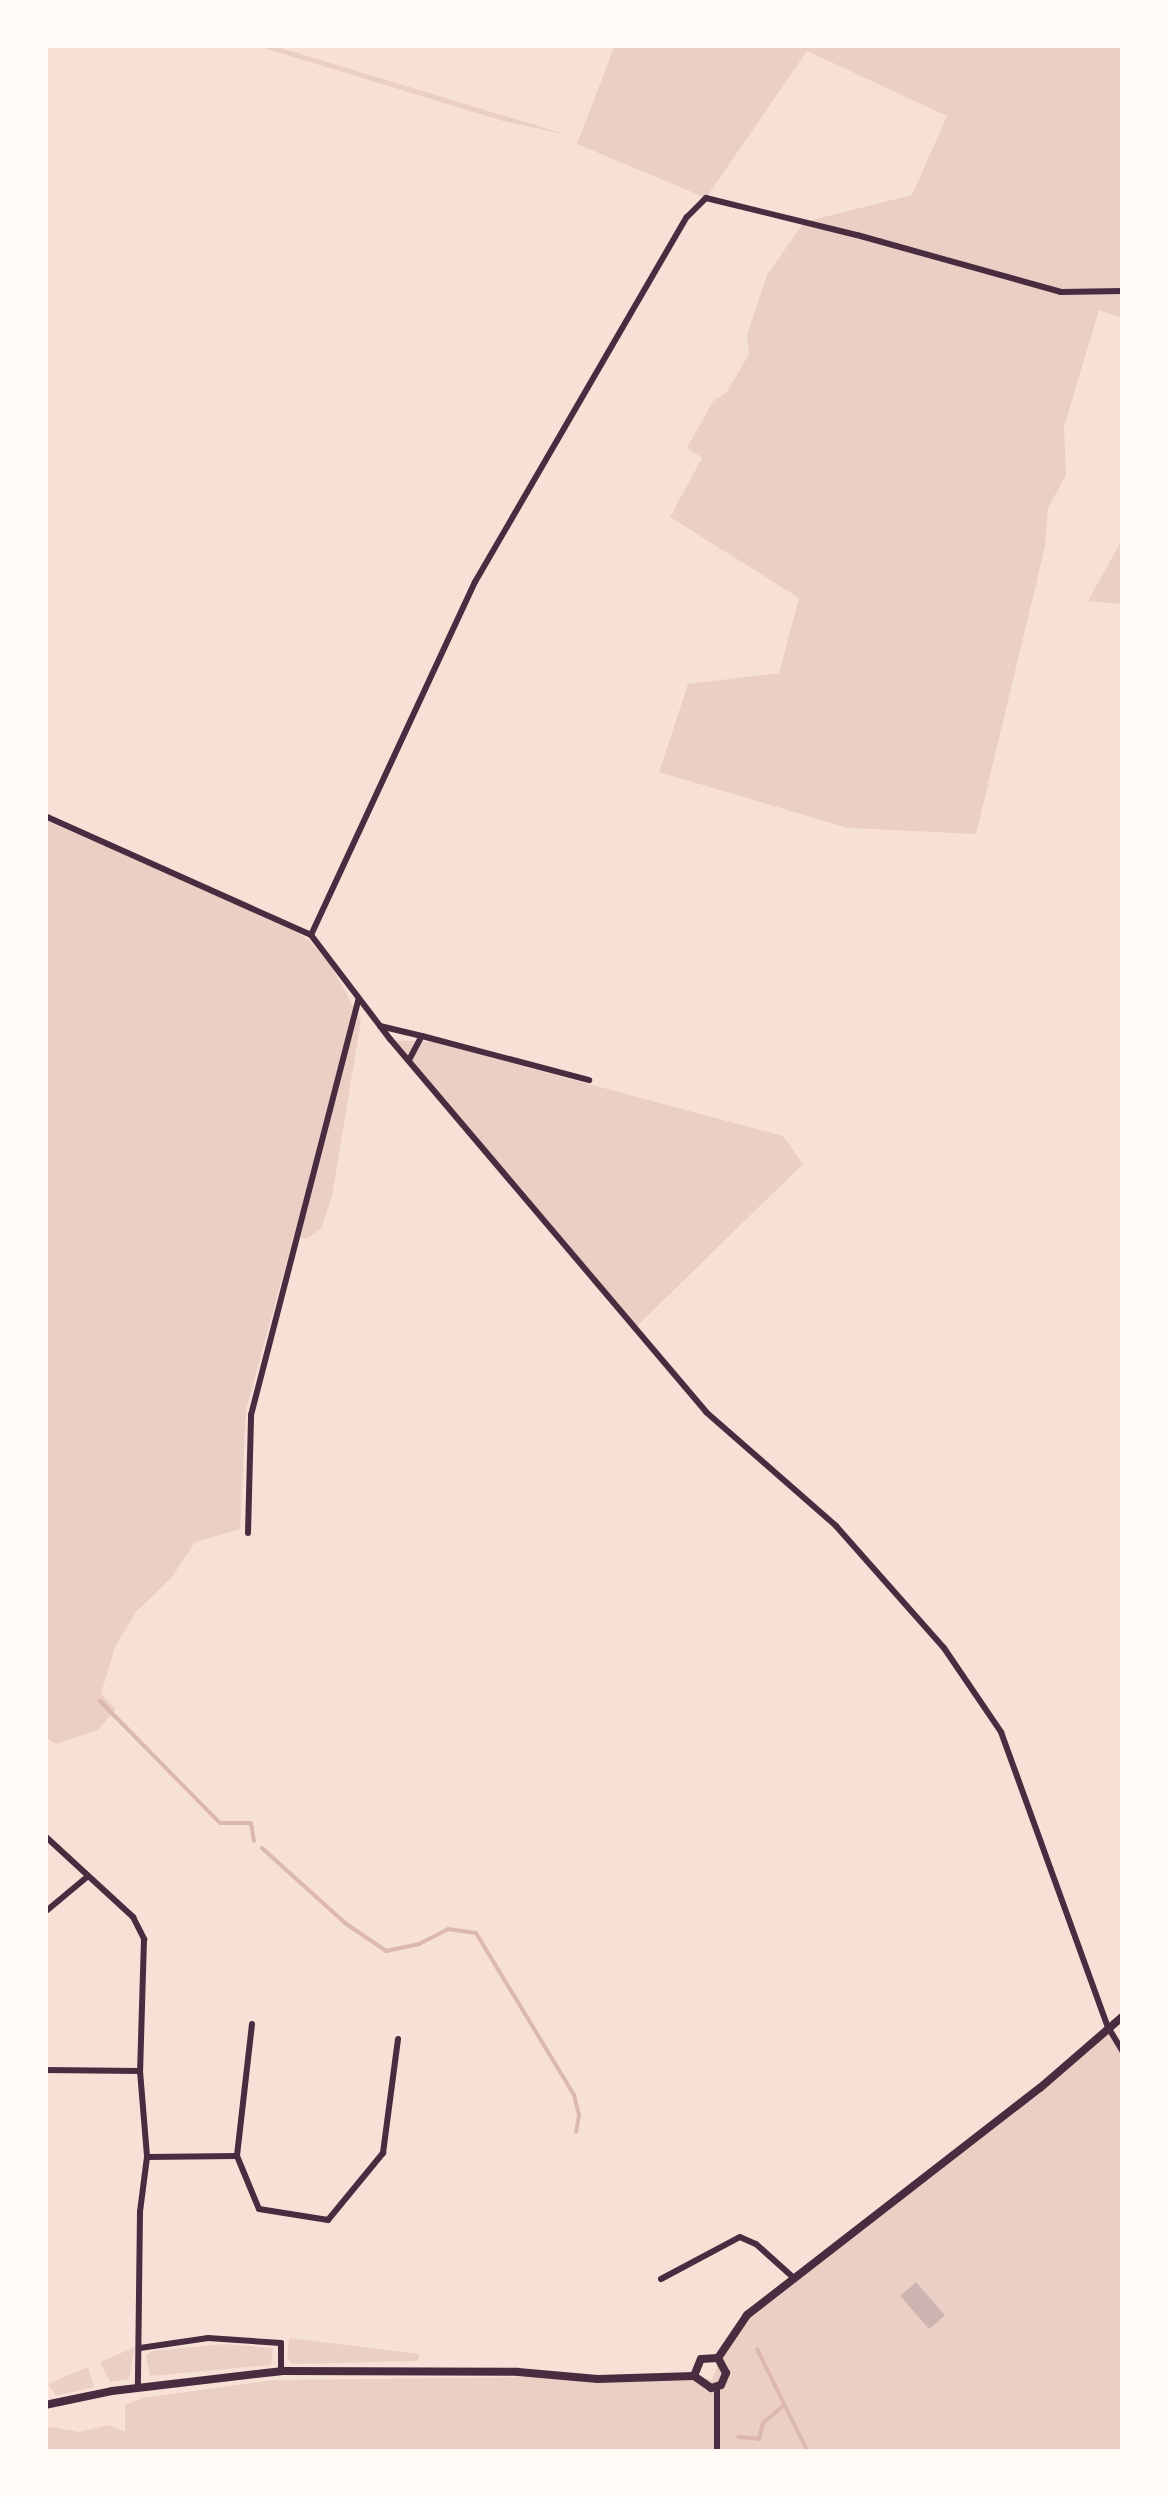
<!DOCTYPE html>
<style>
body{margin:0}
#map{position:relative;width:1168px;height:2497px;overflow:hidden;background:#f7e1d7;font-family:"Nunito Sans",sans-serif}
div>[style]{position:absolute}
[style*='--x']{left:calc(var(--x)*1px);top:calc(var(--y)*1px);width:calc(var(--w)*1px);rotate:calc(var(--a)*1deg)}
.green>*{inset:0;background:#ebcfc5}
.stream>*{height:4px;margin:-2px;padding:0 2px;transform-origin:2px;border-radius:2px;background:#dcb8b0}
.building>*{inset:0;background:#ccb4b1;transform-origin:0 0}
.minor>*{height:6px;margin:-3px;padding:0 3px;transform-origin:3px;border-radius:3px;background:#4a2c40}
.tertiary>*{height:8px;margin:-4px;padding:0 4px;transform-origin:4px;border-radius:4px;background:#4a2c40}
span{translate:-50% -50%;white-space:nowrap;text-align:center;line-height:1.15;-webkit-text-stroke:10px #fffaf5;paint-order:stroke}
.frame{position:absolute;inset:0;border:48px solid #fffaf5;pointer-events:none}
</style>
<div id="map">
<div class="green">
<div style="clip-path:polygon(254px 45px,271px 45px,568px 135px,503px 121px)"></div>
<div style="clip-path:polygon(615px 45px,1123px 45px,1123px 318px,1099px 310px,1064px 427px,1066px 475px,1048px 508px,1045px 547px,976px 834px,848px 828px,659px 772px,688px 684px,779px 673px,799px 598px,670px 517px,702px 458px,687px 448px,713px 401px,727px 392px,749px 354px,747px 335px,767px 275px,804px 222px,912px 195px,947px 116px,807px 51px,706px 198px,577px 144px)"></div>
<div style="clip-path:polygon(1123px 538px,1123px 604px,1088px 601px)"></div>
<div style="clip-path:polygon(45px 820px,290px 927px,310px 941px,331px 966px,361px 1020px,332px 1196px,321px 1229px,306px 1239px,294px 1235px,246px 1410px,240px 1529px,195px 1542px,172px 1577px,136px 1612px,115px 1647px,101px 1694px,116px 1709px,98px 1730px,56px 1744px,45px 1737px)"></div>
<div style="clip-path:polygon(391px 1040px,433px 1042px,783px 1136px,803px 1164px,635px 1328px)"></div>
<div style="clip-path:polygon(1108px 2028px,1123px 2054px,1123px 2452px,45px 2452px,45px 2426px,79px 2432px,109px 2425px,125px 2432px,125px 2405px,142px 2398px,274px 2380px,695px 2375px,712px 2380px,725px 2345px,747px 2315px)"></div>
<div style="clip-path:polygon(289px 2338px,419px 2354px,418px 2361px,292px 2364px,287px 2358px)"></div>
<div style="clip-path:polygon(224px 2344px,273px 2348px,271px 2365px,150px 2376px,146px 2356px,152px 2351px)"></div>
<div style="clip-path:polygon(135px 2347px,129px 2379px,110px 2382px,100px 2362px)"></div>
<div style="clip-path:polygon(88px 2367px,94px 2387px,56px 2396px,48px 2384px)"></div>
</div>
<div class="stream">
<div style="--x:100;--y:1701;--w:171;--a:45.5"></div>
<div style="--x:220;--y:1823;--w:31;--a:0"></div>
<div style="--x:251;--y:1823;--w:18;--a:81"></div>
<div style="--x:262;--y:1848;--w:112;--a:42.1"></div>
<div style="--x:345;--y:1923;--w:50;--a:34.3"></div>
<div style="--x:386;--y:1951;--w:34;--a:-12"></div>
<div style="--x:419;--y:1944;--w:33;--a:-27"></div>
<div style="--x:448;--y:1929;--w:28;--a:8"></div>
<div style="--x:476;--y:1933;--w:189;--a:58.8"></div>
<div style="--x:574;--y:2095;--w:21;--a:76"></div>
<div style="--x:579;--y:2115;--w:17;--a:100"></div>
<div style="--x:757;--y:2349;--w:115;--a:63.7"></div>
<div style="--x:738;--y:2437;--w:21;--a:5"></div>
<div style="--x:759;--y:2439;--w:16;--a:-76"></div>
<div style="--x:763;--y:2423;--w:26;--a:-40"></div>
</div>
<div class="building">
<div style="left:916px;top:2282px;width:44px;height:21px;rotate:49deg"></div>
</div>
<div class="minor">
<div style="--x:45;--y:816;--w:291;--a:24.1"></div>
<div style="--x:311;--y:935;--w:131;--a:52.8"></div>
<div style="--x:390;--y:1039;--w:489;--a:49.7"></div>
<div style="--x:706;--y:1412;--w:173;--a:41.2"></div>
<div style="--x:836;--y:1526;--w:163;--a:48.5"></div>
<div style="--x:944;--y:1648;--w:102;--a:55.8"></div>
<div style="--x:1001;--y:1732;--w:314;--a:70.1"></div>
<div style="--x:1108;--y:2027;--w:29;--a:59"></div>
<div style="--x:311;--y:935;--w:389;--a:-65.1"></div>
<div style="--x:475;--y:582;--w:422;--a:-59.9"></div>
<div style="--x:687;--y:217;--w:27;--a:-45"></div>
<div style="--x:706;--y:198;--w:155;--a:13.8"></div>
<div style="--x:857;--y:235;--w:212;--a:15.6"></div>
<div style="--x:1061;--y:292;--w:62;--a:-0.9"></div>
<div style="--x:380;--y:1026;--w:43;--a:13.4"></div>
<div style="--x:409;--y:1060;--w:27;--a:-62"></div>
<div style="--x:422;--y:1036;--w:173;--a:14.8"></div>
<div style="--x:248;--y:1533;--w:118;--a:-88.5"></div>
<div style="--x:251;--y:1415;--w:429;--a:-75.5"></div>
<div style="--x:45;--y:1836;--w:120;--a:42.6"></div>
<div style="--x:133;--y:1917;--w:25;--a:63"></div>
<div style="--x:144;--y:1939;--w:132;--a:91.7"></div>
<div style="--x:140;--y:2071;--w:86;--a:85.3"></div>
<div style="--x:147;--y:2157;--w:55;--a:97.3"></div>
<div style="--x:140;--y:2212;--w:175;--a:90.7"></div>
<div style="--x:45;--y:1912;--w:55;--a:-39.8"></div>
<div style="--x:252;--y:2024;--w:133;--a:96.5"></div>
<div style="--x:237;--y:2156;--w:57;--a:67.5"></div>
<div style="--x:259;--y:2209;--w:70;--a:9.1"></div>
<div style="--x:328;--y:2220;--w:87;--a:-50.6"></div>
<div style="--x:383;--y:2153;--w:115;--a:-82.5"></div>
<div style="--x:45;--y:2070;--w:95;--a:0.6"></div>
<div style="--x:147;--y:2157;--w:90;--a:-0.6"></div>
<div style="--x:661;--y:2279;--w:89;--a:-28"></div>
<div style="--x:740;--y:2237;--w:17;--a:24"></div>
<div style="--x:756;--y:2244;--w:52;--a:41.9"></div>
<div style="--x:140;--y:2348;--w:69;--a:-8.4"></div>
<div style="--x:208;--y:2338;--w:73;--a:3.9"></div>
<div style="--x:281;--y:2343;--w:28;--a:90"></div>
<div style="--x:717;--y:2452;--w:65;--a:-90"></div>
</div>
<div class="tertiary">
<div style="--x:718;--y:2358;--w:52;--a:-56"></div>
<div style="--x:747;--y:2315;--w:371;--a:-37.8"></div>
<div style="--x:1040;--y:2088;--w:110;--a:-40.9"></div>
<div style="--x:694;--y:2376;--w:18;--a:-68"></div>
<div style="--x:701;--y:2359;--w:17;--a:-3"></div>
<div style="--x:45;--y:2405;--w:68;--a:-11.8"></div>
<div style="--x:112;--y:2391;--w:170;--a:-6.7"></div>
<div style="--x:281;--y:2371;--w:237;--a:0.2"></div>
<div style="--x:518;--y:2372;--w:80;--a:5"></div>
<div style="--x:598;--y:2379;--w:96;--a:-1.8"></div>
<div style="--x:694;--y:2376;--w:21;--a:35"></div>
<div style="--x:711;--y:2388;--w:10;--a:-17"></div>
<div style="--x:721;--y:2385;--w:13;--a:-67"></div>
<div style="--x:726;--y:2373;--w:17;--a:-118"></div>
</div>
<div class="frame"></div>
</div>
